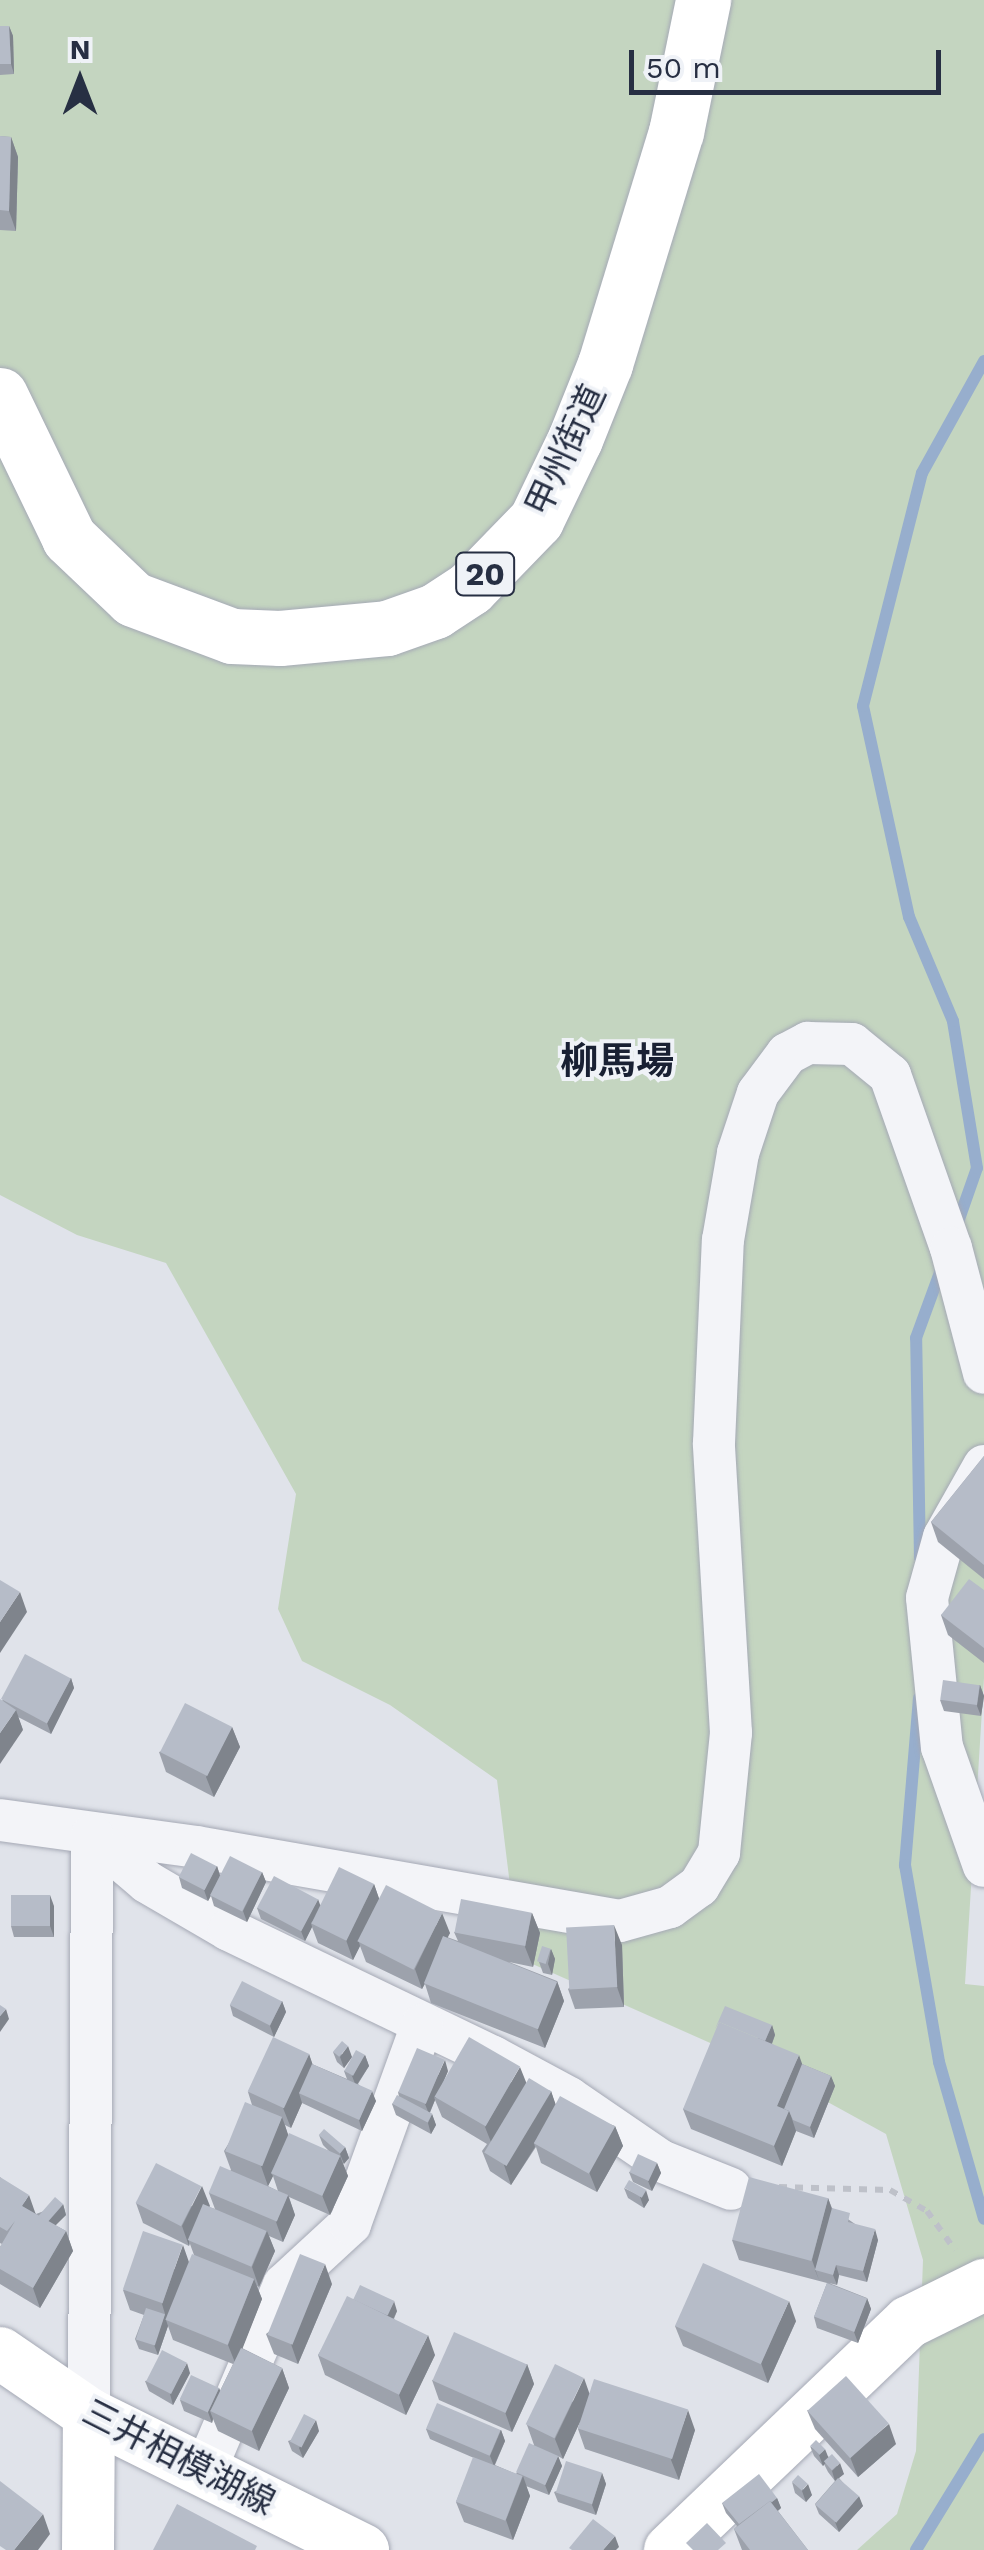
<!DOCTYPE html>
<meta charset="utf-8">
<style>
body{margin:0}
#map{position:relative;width:984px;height:2550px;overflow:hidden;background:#e0e3ea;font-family:"Work Sans","Noto Sans JP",sans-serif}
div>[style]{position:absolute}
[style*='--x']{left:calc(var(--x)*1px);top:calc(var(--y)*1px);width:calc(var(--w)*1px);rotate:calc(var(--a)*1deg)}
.green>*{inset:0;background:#c4d5c0}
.stream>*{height:12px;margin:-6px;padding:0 6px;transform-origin:6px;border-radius:6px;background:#97aecd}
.path>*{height:6px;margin-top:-3px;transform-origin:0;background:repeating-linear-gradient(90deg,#bec1c9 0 8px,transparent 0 16px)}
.roads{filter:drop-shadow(0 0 2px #a5a9b5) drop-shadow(0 0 2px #a5a9b5)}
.minor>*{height:42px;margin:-21px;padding:0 21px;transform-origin:21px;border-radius:21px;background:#f3f4f8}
.major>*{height:52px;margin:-26px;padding:0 26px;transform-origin:26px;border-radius:26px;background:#fff}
.highway>*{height:55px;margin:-27.5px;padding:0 27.5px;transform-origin:27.5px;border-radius:27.5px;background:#fff}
.wall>*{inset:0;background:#9da2ac}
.shaded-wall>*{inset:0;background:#7f848c}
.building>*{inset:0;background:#b6bcc8;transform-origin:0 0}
span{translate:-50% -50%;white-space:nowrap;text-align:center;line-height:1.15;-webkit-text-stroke:8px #eff2f7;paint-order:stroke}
.shield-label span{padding:2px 8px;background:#eff2f7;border:2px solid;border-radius:8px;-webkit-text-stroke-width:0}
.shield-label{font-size:32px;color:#272f43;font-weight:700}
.street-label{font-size:35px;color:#272f43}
.neighbourhood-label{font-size:38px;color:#192033;font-weight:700}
.north{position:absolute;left:30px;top:30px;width:100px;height:100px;-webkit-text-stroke:8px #eff2f7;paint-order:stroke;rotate:0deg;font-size:28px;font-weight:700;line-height:40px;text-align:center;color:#272f43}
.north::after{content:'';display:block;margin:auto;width:35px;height:45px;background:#272f43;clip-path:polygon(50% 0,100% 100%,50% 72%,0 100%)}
.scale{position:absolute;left:629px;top:50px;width:312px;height:45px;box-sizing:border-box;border:5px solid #272f43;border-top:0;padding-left:12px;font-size:30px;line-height:35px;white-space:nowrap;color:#272f43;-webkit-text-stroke:8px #eff2f7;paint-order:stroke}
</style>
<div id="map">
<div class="green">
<div style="clip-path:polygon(0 0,984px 0,984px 1678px,965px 1984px,984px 1986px,984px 2550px,857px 2550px,897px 2514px,916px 2451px,923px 2260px,886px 2134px,762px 2066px,519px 1958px,497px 1780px,390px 1705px,302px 1661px,278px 1609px,296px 1494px,166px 1263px,77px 1235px,0 1195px)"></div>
</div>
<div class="stream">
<div style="--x:957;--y:1225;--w:60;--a:-70.7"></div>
<div style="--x:977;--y:1168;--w:149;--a:-99.3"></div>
<div style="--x:953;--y:1021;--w:113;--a:-112.9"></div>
<div style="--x:909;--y:917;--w:216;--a:-102.3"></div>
<div style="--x:863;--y:706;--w:240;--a:-75.8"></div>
<div style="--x:922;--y:473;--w:128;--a:-61"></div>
<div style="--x:920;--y:1558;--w:220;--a:-91"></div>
<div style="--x:916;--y:1338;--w:76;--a:-69.9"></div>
<div style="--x:919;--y:1698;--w:168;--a:94.8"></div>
<div style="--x:905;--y:1865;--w:200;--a:80.2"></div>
<div style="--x:939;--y:2062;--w:163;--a:74"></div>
<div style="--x:916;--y:2550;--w:130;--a:-58.5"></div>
</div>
<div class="path">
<div style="--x:779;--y:2187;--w:111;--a:1.5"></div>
<div style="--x:890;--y:2190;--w:43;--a:29.6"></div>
<div style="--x:927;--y:2211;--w:48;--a:54.3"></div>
</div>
<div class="roads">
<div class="minor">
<div style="--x:984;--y:1466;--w:81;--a:119.4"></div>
<div style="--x:944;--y:1537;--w:63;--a:105.6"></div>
<div style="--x:927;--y:1598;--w:150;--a:84.3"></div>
<div style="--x:942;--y:1747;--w:126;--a:70.6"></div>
<div style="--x:0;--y:1820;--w:198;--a:7.8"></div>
<div style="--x:196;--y:1847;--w:430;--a:9.9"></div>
<div style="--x:620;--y:1921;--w:52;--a:-15.6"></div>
<div style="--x:670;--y:1907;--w:36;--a:-36"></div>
<div style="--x:699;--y:1886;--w:39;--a:-59"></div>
<div style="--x:719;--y:1853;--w:121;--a:-84.3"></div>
<div style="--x:731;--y:1733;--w:290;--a:-93.4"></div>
<div style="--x:714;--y:1443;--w:203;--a:-87.5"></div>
<div style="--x:723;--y:1240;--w:88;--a:-80.2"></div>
<div style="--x:738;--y:1153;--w:63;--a:-71.6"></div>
<div style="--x:758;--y:1093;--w:49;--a:-53.4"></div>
<div style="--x:787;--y:1054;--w:24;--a:-28"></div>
<div style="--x:808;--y:1043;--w:44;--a:1.3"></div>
<div style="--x:852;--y:1044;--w:49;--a:39.2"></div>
<div style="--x:890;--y:1075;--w:183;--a:70.6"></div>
<div style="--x:951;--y:1248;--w:129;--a:75.2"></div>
<div style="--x:92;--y:1835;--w:72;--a:40.5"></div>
<div style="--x:147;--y:1882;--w:95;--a:30.3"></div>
<div style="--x:229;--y:1930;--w:293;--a:25.7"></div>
<div style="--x:493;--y:2057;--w:86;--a:28.3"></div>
<div style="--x:569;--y:2098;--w:112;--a:34.4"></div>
<div style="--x:661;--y:2161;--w:75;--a:21.8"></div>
<div style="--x:89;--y:2414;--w:579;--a:-89.7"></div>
<div style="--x:205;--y:2471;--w:202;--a:-67"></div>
<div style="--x:284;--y:2285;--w:90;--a:-42.7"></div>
<div style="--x:350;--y:2224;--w:212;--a:-70.1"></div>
</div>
<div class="major">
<div style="--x:0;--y:2353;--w:108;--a:34.4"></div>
<div style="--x:89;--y:2414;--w:306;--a:26.4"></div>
<div style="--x:88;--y:2550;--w:136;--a:-89.6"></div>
<div style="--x:670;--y:2550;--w:330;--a:-43.7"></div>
<div style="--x:909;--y:2322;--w:84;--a:-26.3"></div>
</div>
<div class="highway">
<div style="--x:0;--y:395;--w:159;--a:64.2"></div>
<div style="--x:69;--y:538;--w:88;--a:43.6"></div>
<div style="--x:133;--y:599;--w:106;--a:20.5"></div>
<div style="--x:232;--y:636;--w:48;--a:2.4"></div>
<div style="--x:280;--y:638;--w:107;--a:-5.3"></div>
<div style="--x:387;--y:628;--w:51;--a:-19.5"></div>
<div style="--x:435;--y:611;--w:42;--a:-33.3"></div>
<div style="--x:470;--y:588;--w:95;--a:-45.9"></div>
<div style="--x:536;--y:520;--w:90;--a:-64.3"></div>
<div style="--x:575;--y:439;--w:81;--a:-68.2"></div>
<div style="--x:605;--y:364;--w:243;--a:-73"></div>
<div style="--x:676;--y:132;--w:135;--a:-78.4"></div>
</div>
</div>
<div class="wall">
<div style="clip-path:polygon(0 26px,9px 26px,13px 36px,14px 74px,0 75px)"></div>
<div style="clip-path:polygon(0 136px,11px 137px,18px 157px,16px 231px,0 230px)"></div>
<div style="clip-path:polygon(984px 1456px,984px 1579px,938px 1542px,931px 1522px)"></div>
<div style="clip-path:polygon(984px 1590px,984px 1663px,948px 1635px,941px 1615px)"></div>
<div style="clip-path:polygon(71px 1678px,74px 1688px,51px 1734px,18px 1717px,23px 1730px,2px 1700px)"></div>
<div style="clip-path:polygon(980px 1685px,984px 1696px,981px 1716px,944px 1711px,940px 1700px)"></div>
<div style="clip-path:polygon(232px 1727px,240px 1747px,214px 1797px,166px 1772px,159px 1752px)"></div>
<div style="clip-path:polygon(217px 1866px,220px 1875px,262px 1872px,266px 1882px,247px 1922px,214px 1906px,211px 1896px,208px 1901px,182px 1888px,179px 1877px)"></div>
<div style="clip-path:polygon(374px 1884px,379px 1899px,450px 1933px,447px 1937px,458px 1941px,454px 1932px,532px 1913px,540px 1933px,533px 1967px,509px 1962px,557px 1981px,564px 2001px,545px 2048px,431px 2003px,425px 1984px,422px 1989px,366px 1962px,360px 1946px,353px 1960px,318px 1943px,312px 1927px,305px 1941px,261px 1919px,257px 1908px,320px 1905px)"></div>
<div style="clip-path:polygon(54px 1906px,54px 1937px,14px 1937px,11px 1926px)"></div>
<div style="clip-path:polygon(622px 1945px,624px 2007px,575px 2009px,568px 1989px)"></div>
<div style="clip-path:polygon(551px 1949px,555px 1959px,552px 1975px,543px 1973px,539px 1962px)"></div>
<div style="clip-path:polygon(282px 2001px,286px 2012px,274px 2037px,233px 2016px,230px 2005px)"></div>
<div style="clip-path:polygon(772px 2025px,775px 2035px,772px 2044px,802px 2064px,831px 2076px,835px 2086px,814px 2138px,796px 2131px,782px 2166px,691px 2129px,683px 2109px)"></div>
<div style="clip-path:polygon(333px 2052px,352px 2057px,344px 2068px,337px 2062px)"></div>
<div style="clip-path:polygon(evenodd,309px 2054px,312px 2064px,347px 2079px,344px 2071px,365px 2055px,369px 2066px,358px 2084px,376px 2101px,362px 2131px,302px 2103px,291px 2128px,285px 2125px,288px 2136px,329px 2151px,323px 2145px,319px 2135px,345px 2147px,349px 2158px,343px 2164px,348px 2176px,330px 2215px,289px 2197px,295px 2215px,283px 2242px,269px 2236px,275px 2251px,259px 2287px,257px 2286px,262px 2299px,242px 2348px,282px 2368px,289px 2388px,259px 2451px,218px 2431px,213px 2419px,212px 2423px,184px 2411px,180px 2400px,219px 2388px,220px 2391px,233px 2364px,173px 2340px,168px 2326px,158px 2355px,139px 2349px,135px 2339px,144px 2315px,130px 2310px,123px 2290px,189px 2263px,194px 2255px,190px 2244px,189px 2246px,143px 2223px,136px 2203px,209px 2207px,215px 2209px,209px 2193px,231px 2170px,224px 2151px,252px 2105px,248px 2092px,309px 2054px,273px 2176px,278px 2191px,268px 2186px,273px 2176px)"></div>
<div style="clip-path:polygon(448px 2071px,444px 2081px,526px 2083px,551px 2091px,555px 2104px,615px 2126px,623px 2146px,597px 2192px,541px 2163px,536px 2147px,511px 2185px,490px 2171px,482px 2151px,487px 2144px,442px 2117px,435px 2100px,430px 2113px,432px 2114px,436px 2125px,431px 2134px,396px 2115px,392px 2104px,399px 2097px,398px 2092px)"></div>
<div style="clip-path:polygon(657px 2163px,661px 2173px,652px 2191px,633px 2182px,629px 2172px)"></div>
<div style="clip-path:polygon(0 2177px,36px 2214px,63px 2204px,66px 2215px,55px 2225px,66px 2231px,73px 2251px,40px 2308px,0 2284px,0 2247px,2px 2244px,0 2243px)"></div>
<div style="clip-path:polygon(624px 2188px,649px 2200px,644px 2208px,628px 2198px)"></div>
<div style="clip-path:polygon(828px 2198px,832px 2208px,878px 2240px,867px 2282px,839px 2275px,837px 2285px,829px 2283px,867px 2298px,871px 2309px,858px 2343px,817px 2328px,814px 2317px,827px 2283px,739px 2260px,732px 2240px)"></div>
<div style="clip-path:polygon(332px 2284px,298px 2364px,274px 2354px,266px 2334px)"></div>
<div style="clip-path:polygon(353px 2299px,397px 2311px,394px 2319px,435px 2355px,406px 2415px,325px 2375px,318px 2355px)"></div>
<div style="clip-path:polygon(796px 2321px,768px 2383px,683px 2346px,675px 2326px)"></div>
<div style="clip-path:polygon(527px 2364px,534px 2384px,512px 2432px,439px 2400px,432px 2380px)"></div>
<div style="clip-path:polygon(190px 2373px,173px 2405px,149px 2391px,145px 2381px)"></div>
<div style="clip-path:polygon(589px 2393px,695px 2430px,679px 2480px,585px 2449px,578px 2429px,580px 2421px,563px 2459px,558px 2456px,562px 2466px,549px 2495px,526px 2486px,530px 2496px,513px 2540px,464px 2522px,456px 2502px,474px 2458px,430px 2439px,426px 2429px,501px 2430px,505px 2441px,495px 2465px,516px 2474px,534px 2445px,527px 2425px)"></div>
<div style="clip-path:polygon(807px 2410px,896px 2444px,858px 2477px,815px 2429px)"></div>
<div style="clip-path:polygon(319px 2431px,303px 2458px,292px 2451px,288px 2441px)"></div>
<div style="clip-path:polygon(810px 2446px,829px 2457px,844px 2474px,839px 2478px,863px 2506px,839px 2532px,819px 2514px,815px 2504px,835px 2481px,828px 2472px,824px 2464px,823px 2466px,814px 2456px)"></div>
<div style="clip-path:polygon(602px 2473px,606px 2484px,596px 2515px,558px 2502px,554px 2492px)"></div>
<div style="clip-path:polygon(792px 2482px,812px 2495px,806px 2502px,795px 2493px)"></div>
<div style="clip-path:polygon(777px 2498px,781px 2508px,778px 2511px,808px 2550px,742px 2550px,734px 2529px,737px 2526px,726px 2513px,722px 2503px)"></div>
</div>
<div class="shaded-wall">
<div style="clip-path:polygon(9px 26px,13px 36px,14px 74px,11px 64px)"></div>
<div style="clip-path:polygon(11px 137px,18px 157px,16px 231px,9px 211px)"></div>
<div style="clip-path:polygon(20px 1592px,27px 1612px,0 1653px,0 1622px)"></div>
<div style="clip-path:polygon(71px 1678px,74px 1688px,51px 1734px,47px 1723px)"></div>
<div style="clip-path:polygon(980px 1685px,984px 1696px,981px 1716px,977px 1706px)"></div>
<div style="clip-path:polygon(16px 1710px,23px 1730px,0 1764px,0 1733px)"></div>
<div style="clip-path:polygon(232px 1727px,240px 1747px,214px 1797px,206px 1777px)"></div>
<div style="clip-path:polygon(217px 1866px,220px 1876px,208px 1901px,204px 1890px)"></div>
<div style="clip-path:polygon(262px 1872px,266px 1882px,247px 1922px,243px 1911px)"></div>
<div style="clip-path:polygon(374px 1884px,381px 1904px,359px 1942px,360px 1946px,353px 1960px,346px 1940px)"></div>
<div style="clip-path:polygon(50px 1895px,54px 1906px,54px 1937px,50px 1926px)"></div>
<div style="clip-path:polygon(318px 1899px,322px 1910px,311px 1923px,312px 1927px,305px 1941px,301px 1931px)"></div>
<div style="clip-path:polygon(442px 1913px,450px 1933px,422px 1989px,415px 1969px)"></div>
<div style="clip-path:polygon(532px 1913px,540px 1933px,533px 1967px,525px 1947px)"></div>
<div style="clip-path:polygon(614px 1925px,622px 1945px,624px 2007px,617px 1987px)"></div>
<div style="clip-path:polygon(551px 1949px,555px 1959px,552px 1975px,548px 1964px)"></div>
<div style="clip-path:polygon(557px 1981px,564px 2001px,545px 2048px,537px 2028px)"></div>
<div style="clip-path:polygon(282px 2001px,286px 2012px,274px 2037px,270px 2026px)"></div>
<div style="clip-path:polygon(6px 2009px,9px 2019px,0 2032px,0 2016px)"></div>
<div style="clip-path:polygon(772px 2025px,775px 2035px,766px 2059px,762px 2048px)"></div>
<div style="clip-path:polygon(348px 2046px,352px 2057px,344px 2068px,340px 2057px)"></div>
<div style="clip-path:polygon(309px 2054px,316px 2074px,299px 2093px,302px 2103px,291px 2128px,283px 2108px)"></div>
<div style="clip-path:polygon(365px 2055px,369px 2066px,356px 2086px,352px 2076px)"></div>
<div style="clip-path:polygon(799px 2055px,806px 2075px,790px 2113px,796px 2131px,782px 2166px,774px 2146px,777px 2106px)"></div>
<div style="clip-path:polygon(445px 2060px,448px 2071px,436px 2098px,434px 2097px,435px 2100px,429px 2114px,425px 2104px)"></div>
<div style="clip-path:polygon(520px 2067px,528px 2087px,493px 2147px,485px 2127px)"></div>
<div style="clip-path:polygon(831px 2076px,835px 2086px,814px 2138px,810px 2127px)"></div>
<div style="clip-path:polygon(372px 2091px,376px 2101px,362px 2131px,359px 2120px)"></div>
<div style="clip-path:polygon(551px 2091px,558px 2111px,534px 2143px,535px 2147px,511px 2185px,504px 2165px)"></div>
<div style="clip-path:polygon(432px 2114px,436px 2125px,431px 2134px,428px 2123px)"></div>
<div style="clip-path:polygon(282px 2117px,289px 2137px,271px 2173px,273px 2176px,268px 2186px,261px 2166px)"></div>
<div style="clip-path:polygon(615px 2126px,623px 2146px,597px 2192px,589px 2172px)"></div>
<div style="clip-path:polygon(345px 2147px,349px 2158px,344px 2164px,340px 2154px)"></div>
<div style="clip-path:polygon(340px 2156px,348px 2176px,330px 2215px,322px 2195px)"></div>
<div style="clip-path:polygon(657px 2163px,661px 2173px,652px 2191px,648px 2181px)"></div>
<div style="clip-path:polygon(202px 2186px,210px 2206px,189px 2240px,189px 2246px,182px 2226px)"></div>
<div style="clip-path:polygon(646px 2190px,649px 2200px,644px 2208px,640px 2197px)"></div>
<div style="clip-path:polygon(29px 2195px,36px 2215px,22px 2206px)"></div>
<div style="clip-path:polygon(288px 2195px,295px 2215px,283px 2242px,276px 2222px)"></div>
<div style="clip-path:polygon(828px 2198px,835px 2218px,815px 2270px,819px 2280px,812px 2260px)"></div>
<div style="clip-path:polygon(63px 2204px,66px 2215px,48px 2233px,44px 2222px)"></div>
<div style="clip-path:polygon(875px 2229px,878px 2240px,867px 2282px,863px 2271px)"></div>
<div style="clip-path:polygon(66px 2231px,73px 2251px,40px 2308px,33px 2288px)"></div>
<div style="clip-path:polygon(267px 2231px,275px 2251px,259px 2287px,252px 2267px)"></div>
<div style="clip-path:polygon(183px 2245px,190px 2265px,166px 2320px,168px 2326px,158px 2355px,154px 2345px,165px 2314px,162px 2304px)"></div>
<div style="clip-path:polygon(325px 2264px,332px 2284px,298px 2364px,291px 2344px)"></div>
<div style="clip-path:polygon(836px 2265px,839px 2275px,837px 2285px,833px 2275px)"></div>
<div style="clip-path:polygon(254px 2279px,262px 2299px,236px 2365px,228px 2345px)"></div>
<div style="clip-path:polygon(867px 2298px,871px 2309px,858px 2343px,854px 2332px)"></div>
<div style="clip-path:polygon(394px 2301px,397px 2311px,387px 2332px,384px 2321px)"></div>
<div style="clip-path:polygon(789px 2301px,796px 2321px,768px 2383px,761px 2363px)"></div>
<div style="clip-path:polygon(428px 2335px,435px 2355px,406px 2415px,399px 2395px)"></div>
<div style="clip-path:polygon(187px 2363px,190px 2373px,173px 2405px,170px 2394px)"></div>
<div style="clip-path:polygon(527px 2364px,534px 2384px,512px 2432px,505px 2412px)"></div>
<div style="clip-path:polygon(282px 2368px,289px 2388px,259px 2451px,252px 2431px)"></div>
<div style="clip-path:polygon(584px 2378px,591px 2398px,563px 2459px,555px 2439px)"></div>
<div style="clip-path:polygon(219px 2388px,223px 2398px,210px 2411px,213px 2419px,212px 2423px,208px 2412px)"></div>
<div style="clip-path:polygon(688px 2410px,695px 2430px,679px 2480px,671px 2460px)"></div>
<div style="clip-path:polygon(316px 2420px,319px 2431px,303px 2458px,299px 2448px)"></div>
<div style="clip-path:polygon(889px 2424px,896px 2444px,858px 2477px,850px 2457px)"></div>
<div style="clip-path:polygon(501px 2430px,505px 2441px,494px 2466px,490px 2456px)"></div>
<div style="clip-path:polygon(825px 2449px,829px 2459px,823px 2466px,819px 2455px)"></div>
<div style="clip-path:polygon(558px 2456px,562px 2466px,549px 2495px,545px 2485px)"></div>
<div style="clip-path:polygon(840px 2463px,844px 2474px,835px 2481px,832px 2471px)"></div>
<div style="clip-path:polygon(602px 2473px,606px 2484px,596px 2515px,592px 2505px)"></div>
<div style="clip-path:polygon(523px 2476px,530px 2496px,513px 2540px,506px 2520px)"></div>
<div style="clip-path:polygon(808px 2484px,812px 2495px,806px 2502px,802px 2491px)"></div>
<div style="clip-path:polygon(859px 2496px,863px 2506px,839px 2532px,835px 2522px)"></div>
<div style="clip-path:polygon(777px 2498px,781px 2508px,744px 2536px,741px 2526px)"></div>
<div style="clip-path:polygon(43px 2514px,50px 2534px,38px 2550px,14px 2550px)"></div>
<div style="clip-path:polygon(615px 2536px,619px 2547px,616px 2550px,603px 2550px)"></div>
</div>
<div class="building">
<div style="clip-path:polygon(0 26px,9px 26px,11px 64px,0 64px)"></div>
<div style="clip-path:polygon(0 136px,11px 137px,9px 211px,0 210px)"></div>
<div style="clip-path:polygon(984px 1456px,984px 1565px,931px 1522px)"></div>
<div style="clip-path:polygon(969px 1579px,984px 1590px,984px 1648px,941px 1615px)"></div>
<div style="clip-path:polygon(0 1580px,20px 1592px,0 1622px)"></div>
<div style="left:25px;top:1654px;width:52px;height:51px;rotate:28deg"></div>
<div style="left:943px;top:1680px;width:37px;height:20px;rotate:8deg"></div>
<div style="clip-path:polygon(0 1699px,16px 1710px,0 1733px)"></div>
<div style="left:185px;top:1703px;width:53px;height:55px;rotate:27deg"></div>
<div style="left:191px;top:1853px;width:29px;height:27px;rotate:27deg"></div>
<div style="left:230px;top:1856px;width:36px;height:44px;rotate:27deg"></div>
<div style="left:339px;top:1867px;width:39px;height:63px;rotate:26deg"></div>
<div style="left:274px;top:1876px;width:50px;height:36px;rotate:28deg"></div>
<div style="left:386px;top:1885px;width:63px;height:63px;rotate:27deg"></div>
<div style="left:11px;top:1895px;width:39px;height:31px"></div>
<div style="left:461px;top:1899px;width:72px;height:34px;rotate:11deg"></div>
<div style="left:614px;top:1925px;width:62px;height:48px;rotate:87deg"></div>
<div style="left:443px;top:1936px;width:123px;height:51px;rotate:22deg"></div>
<div style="left:542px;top:1946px;width:9px;height:16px;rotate:18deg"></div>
<div style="left:242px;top:1981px;width:45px;height:27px;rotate:27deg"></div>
<div style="clip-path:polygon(0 2005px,6px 2009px,0 2016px)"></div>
<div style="clip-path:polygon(725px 2006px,772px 2025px,765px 2041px,719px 2022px,715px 2029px)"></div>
<div style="clip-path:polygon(719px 2022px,799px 2055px,777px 2106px,789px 2111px,774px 2146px,683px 2109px)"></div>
<div style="left:273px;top:2037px;width:40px;height:60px;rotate:25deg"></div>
<div style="left:469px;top:2037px;width:59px;height:69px;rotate:30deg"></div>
<div style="left:342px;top:2041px;width:8px;height:14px;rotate:40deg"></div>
<div style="left:417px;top:2048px;width:30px;height:48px;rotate:23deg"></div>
<div style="left:356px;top:2050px;width:10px;height:24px;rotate:29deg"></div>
<div style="left:312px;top:2064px;width:66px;height:32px;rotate:24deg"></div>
<div style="clip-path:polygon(802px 2064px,831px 2076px,810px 2127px,793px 2120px,789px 2111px,784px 2109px)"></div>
<div style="left:529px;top:2078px;width:26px;height:87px;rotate:31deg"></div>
<div style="left:397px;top:2095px;width:40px;height:10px;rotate:28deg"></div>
<div style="left:560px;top:2096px;width:63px;height:54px;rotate:29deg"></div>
<div style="left:245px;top:2102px;width:40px;height:53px;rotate:22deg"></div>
<div style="left:324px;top:2129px;width:28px;height:8px;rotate:41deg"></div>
<div style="left:289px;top:2133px;width:56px;height:44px;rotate:24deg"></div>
<div style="left:638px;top:2154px;width:21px;height:20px;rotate:25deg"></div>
<div style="left:156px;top:2163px;width:51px;height:45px;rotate:27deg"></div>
<div style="left:220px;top:2166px;width:74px;height:29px;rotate:23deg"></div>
<div style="clip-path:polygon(0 2177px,29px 2195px,22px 2206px,66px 2231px,33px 2288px,0 2269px,0 2247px,15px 2221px,7px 2231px,0 2227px)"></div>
<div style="left:749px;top:2177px;width:82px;height:65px;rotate:15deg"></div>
<div style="left:629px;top:2180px;width:20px;height:9px;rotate:30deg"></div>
<div style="left:55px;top:2197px;width:11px;height:25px;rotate:41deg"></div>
<div style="left:203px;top:2204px;width:69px;height:39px;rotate:23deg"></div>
<div style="clip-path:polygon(832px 2208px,850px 2213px,848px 2222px,875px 2229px,863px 2271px,836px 2265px,833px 2275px,815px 2270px)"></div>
<div style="left:143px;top:2231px;width:42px;height:62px;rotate:19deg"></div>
<div style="left:192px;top:2254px;width:67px;height:71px;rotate:22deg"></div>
<div style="left:300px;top:2254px;width:27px;height:87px;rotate:22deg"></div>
<div style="left:703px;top:2263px;width:94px;height:69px;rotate:24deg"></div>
<div style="left:827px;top:2283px;width:43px;height:36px;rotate:21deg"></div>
<div style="left:360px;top:2285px;width:38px;height:16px;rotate:25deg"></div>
<div style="left:347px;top:2296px;width:90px;height:66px;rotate:26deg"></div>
<div style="left:146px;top:2308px;width:20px;height:33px;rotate:18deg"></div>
<div style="left:454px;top:2332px;width:80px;height:53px;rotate:24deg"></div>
<div style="left:241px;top:2348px;width:46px;height:70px;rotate:26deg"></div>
<div style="left:162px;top:2350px;width:28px;height:35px;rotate:27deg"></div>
<div style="left:555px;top:2364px;width:32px;height:67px;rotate:26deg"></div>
<div style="left:191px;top:2375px;width:31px;height:27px;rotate:25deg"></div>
<div style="left:846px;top:2376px;width:64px;height:52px;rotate:48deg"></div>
<div style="left:594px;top:2379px;width:99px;height:52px;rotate:18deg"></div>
<div style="left:437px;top:2403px;width:69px;height:28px;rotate:23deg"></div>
<div style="left:304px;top:2414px;width:13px;height:31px;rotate:27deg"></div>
<div style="left:816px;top:2440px;width:13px;height:8px;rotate:45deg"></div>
<div style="left:529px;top:2443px;width:32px;height:32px;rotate:24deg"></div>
<div style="left:832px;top:2454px;width:12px;height:11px;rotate:48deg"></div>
<div style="left:473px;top:2457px;width:53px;height:48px;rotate:21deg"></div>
<div style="left:566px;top:2461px;width:38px;height:33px;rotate:18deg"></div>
<div style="clip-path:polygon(759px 2474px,777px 2498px,772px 2502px,770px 2501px,739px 2524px,722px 2503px)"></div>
<div style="left:798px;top:2475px;width:13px;height:9px;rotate:42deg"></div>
<div style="left:838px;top:2478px;width:28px;height:35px;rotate:41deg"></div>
<div style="clip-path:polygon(0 2481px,43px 2514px,14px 2550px,6px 2550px,0 2546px)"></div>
<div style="clip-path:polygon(770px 2501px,808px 2550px,750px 2550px,734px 2529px)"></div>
<div style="clip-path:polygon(177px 2504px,257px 2546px,255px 2550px,153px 2550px)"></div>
<div style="clip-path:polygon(593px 2519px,615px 2536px,603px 2550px,572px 2550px,569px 2548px)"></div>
<div style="clip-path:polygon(707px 2523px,726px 2543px,718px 2550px,693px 2550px,686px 2543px)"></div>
</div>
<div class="shield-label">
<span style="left:485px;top:574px">20</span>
</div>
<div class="street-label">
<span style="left:565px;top:450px;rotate:-65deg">甲州街道</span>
<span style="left:179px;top:2457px;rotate:27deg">三井相模湖線</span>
</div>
<div class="neighbourhood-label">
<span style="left:617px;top:1062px">柳馬場</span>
</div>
<div class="north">N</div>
<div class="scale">50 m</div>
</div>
